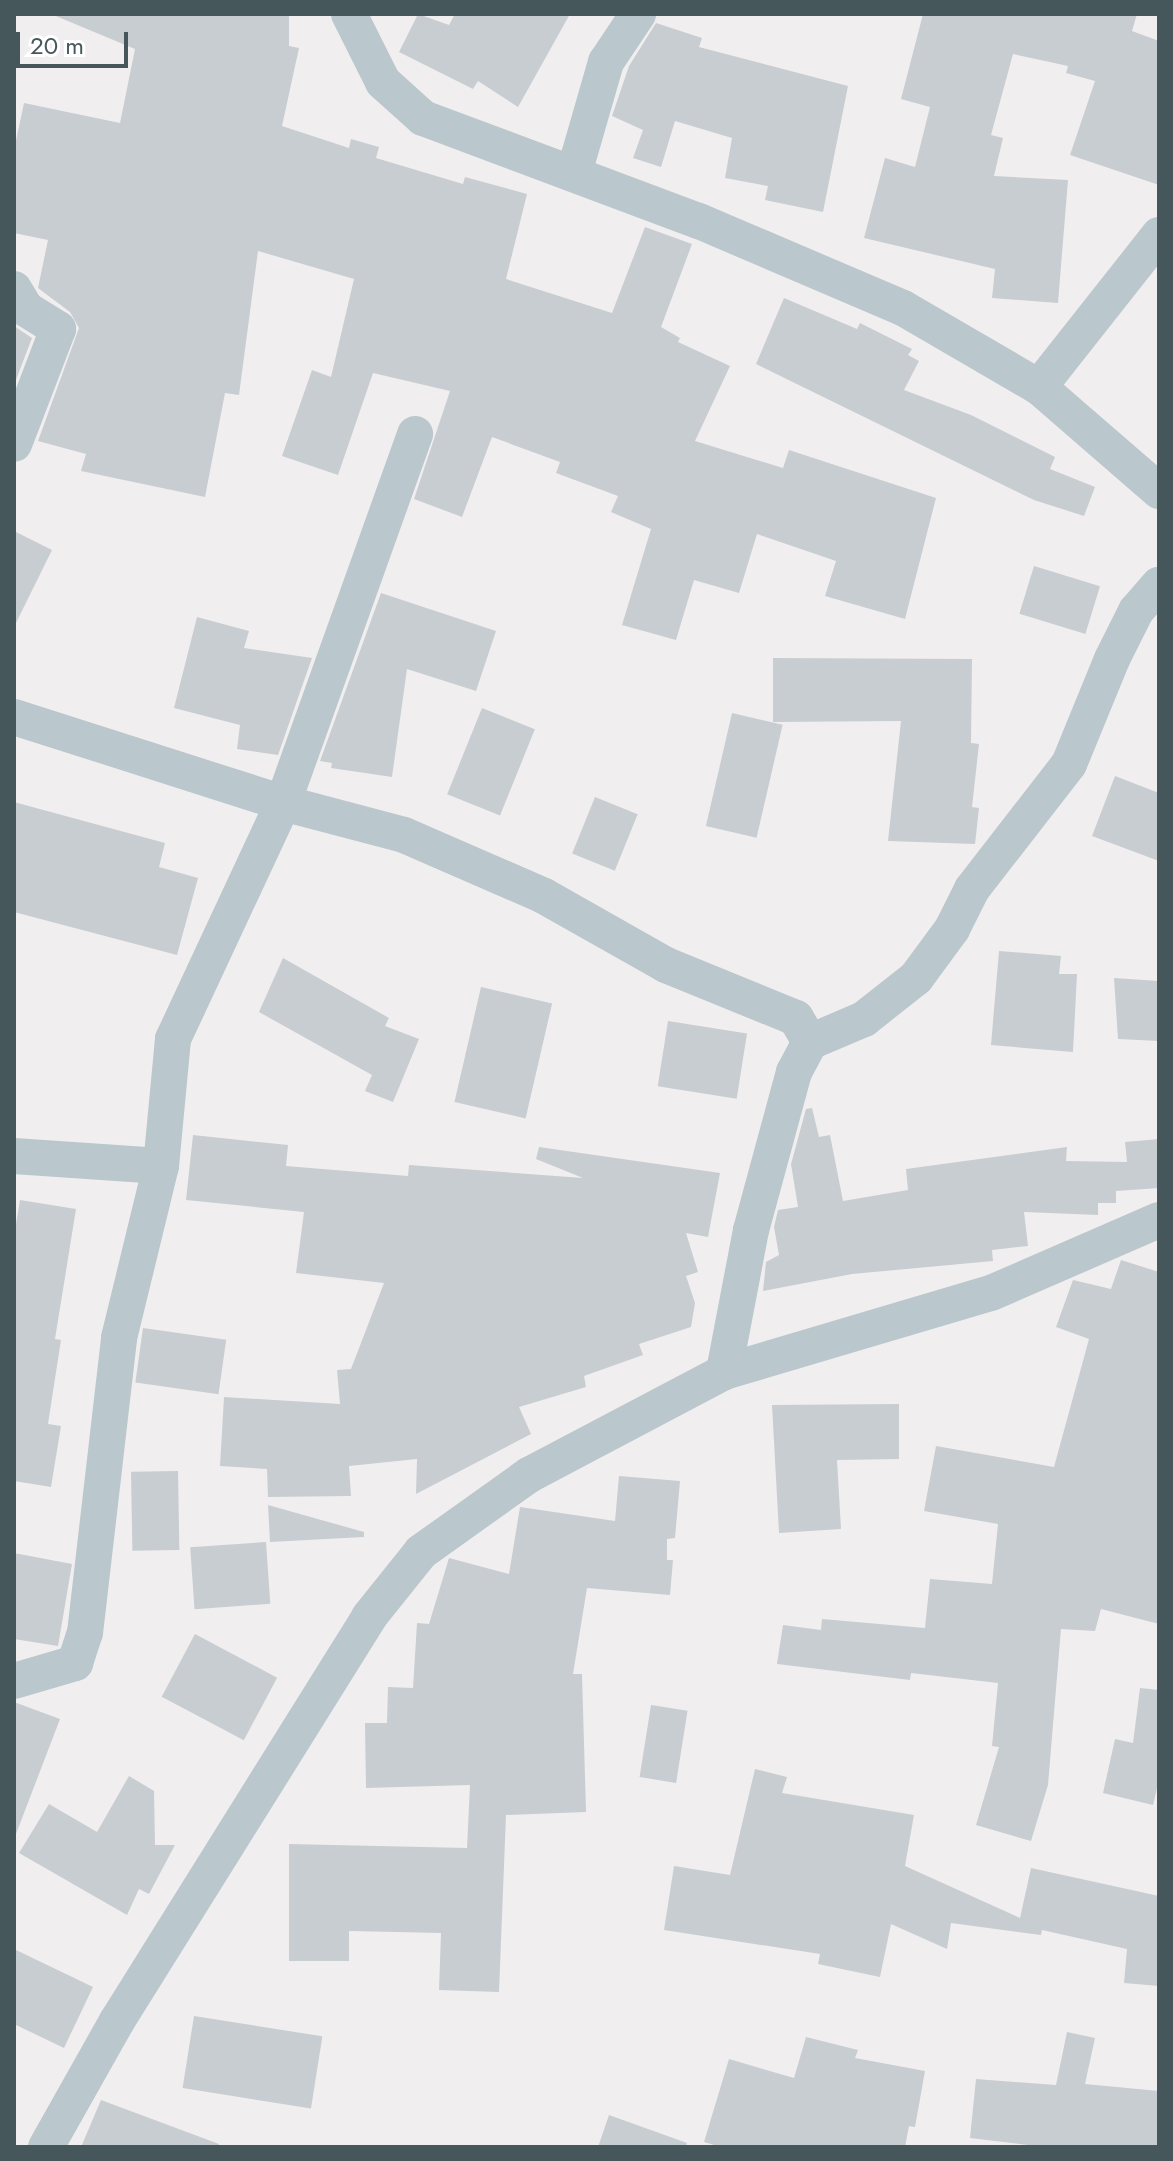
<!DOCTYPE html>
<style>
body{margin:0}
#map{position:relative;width:1173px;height:2161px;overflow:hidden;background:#f1eeef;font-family:Jost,sans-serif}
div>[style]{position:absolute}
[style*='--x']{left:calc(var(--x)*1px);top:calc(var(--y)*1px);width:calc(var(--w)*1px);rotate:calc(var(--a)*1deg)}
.building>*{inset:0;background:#c8cdd1;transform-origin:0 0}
.minor>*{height:36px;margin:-18px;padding:0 18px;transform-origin:18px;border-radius:18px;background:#bac7cc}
span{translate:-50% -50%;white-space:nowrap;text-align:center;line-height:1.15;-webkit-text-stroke:6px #fff;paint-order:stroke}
.frame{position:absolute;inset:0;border:16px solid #46575c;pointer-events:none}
.scale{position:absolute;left:16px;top:32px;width:112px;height:36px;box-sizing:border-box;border:4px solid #46575c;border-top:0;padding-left:10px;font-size:24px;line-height:28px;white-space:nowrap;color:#46575c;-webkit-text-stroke:6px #fff;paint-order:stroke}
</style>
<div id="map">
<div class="building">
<div style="clip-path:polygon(51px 14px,289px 14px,289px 46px,299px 48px,282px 126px,349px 148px,351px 139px,379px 147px,376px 158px,463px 184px,465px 177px,527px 194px,506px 279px,612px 313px,645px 227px,692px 244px,661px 327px,680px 338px,678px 342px,730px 366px,695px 441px,783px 468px,789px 450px,936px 498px,905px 619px,825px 596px,836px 561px,757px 534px,739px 593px,694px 580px,676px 640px,622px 625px,651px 529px,611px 512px,618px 496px,556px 473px,560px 462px,492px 437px,462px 517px,414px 499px,450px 391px,373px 373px,338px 475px,282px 456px,312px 370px,331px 377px,354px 279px,258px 251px,239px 395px,225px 393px,205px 497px,81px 471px,86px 454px,38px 441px,79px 328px,70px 312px,38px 288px,48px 240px,14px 233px,14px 150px,24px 103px,120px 123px,135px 49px)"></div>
<div style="clip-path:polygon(418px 14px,449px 25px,455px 14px,570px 14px,518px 107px,478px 81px,473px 89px,399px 52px)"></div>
<div style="clip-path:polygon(923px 14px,1137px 14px,1132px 31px,1159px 41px,1159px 185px,1070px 155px,1095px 81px,1066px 73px,1068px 66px,1013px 54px,991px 135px,1003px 138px,994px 176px,1068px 180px,1058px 303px,992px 298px,995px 269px,864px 238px,885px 158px,915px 167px,930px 107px,901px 99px)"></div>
<div style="clip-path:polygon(656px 23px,702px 38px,699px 47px,848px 86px,823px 212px,765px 200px,768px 186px,725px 178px,732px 138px,675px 121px,661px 167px,633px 158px,643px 130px,612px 116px,629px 66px)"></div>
<div style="clip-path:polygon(784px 298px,857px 329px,860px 323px,912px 349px,908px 355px,919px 361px,904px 390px,971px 415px,1055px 457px,1050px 469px,1095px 487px,1084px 516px,1034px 500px,756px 364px)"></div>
<div style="clip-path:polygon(14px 326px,32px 338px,14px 385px)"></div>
<div style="clip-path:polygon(14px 531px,52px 550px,14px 627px)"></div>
<div style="left:1034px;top:566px;width:69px;height:50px;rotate:17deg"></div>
<div style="clip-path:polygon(381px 593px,496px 631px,476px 691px,407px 669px,392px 777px,331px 768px,332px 763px,320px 761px)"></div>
<div style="clip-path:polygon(197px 617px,249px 631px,244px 648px,312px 658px,278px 755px,237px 749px,240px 725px,174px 708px)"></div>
<div style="clip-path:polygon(773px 658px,972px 659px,971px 743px,979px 744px,972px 807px,979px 808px,975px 844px,888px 841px,901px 721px,773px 722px)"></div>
<div style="left:482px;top:708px;width:57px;height:93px;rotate:22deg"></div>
<div style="left:732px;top:713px;width:52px;height:116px;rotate:13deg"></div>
<div style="clip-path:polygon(1115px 776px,1159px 793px,1159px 861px,1092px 836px)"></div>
<div style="left:595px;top:797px;width:46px;height:61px;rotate:22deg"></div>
<div style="clip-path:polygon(14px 802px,165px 843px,159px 867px,198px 878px,177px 955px,14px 912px)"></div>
<div style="clip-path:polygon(999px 951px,1061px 956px,1059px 974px,1077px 974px,1073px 1052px,991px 1045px)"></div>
<div style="clip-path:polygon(283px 958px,389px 1018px,385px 1026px,419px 1039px,393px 1102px,365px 1091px,372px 1075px,259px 1012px)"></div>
<div style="clip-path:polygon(1114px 978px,1159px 981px,1159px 1041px,1118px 1039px)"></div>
<div style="left:481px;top:987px;width:73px;height:118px;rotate:13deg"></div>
<div style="left:668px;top:1021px;width:80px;height:66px;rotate:9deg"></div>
<div style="clip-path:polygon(812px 1108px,819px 1137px,830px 1135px,843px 1201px,908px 1190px,906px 1169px,1067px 1147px,1066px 1161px,1127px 1162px,1125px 1142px,1159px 1139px,1159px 1188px,1116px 1191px,1116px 1203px,1098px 1203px,1098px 1215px,1024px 1212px,1028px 1246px,992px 1250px,993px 1261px,852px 1274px,763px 1291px,766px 1262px,779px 1255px,774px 1227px,778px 1210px,798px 1207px,791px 1164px,806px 1109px)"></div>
<div style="clip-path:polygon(193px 1135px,288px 1145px,286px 1166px,408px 1176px,409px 1165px,583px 1178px,536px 1159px,539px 1147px,720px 1173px,708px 1237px,686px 1233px,698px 1272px,686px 1276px,695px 1303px,691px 1327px,639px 1344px,643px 1355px,584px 1376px,586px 1387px,519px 1407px,531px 1434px,416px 1494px,417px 1459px,349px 1466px,351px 1496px,268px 1497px,267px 1469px,220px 1466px,224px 1397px,340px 1404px,337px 1370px,351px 1369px,384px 1283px,296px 1273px,304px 1212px,186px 1200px)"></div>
<div style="clip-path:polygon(20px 1200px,76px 1209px,55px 1339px,61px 1340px,48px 1424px,61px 1426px,51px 1487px,14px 1481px,14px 1236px)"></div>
<div style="clip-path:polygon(1121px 1260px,1159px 1272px,1159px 1624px,1101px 1609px,1095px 1631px,1061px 1629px,1048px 1785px,1031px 1841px,976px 1825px,999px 1747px,992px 1746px,998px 1683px,911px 1673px,910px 1680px,777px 1664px,783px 1625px,821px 1630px,822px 1619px,925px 1628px,930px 1579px,992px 1584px,998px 1524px,924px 1511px,936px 1446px,1054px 1467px,1089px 1339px,1056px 1327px,1073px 1280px,1111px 1289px)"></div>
<div style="left:143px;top:1328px;width:84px;height:55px;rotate:8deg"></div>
<div style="clip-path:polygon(899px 1404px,899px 1459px,837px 1460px,841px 1529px,779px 1533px,772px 1405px)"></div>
<div style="left:178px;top:1471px;width:79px;height:47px;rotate:89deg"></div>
<div style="clip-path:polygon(619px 1476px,680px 1481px,675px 1538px,667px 1539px,667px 1560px,673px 1560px,670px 1595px,587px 1588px,573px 1674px,582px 1674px,586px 1812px,506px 1815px,499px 1992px,439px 1990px,441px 1933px,349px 1931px,349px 1961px,289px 1961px,289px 1844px,467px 1848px,470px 1785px,366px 1788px,365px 1723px,387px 1723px,388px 1687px,413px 1688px,417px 1623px,429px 1624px,449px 1558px,509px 1574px,520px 1507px,615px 1521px)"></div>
<div style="clip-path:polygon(268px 1505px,364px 1532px,364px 1537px,270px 1542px)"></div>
<div style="left:266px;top:1542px;width:62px;height:76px;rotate:86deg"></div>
<div style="clip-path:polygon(14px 1553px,72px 1564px,58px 1646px,14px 1639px)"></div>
<div style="left:195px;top:1634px;width:93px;height:71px;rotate:28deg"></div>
<div style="clip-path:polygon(1140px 1688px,1159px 1690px,1159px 1780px,1153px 1805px,1103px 1793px,1115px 1739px,1133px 1743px)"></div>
<div style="clip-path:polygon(14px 1702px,60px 1719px,16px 1834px,14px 1833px)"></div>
<div style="left:651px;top:1705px;width:37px;height:73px;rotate:9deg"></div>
<div style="clip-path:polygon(755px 1769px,787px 1777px,782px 1793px,914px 1815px,905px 1866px,1020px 1918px,1031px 1868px,1159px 1896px,1159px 1986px,1124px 1983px,1127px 1949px,1042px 1930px,1041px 1935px,951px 1923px,947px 1949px,891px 1924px,880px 1977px,818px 1964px,820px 1954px,664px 1930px,674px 1866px,730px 1875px)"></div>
<div style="clip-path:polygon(129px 1776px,154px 1791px,155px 1845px,175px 1845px,149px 1894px,139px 1889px,127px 1915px,19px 1853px,49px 1804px,97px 1832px)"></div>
<div style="clip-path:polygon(14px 1949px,93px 1987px,64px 2048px,14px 2024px)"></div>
<div style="left:194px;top:2016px;width:130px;height:73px;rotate:9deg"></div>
<div style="clip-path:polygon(1067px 2032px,1095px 2038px,1085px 2084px,1159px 2091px,1159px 2147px,1044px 2147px,970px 2138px,976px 2079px,1056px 2085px)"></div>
<div style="clip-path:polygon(806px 2037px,858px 2050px,855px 2058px,925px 2071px,915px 2127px,909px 2126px,905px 2147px,721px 2147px,704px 2142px,729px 2059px,794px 2078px)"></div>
<div style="clip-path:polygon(101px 2100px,219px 2144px,218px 2147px,81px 2147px)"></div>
<div style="clip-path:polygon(609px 2115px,687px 2143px,686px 2147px,598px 2147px)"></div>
</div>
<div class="minor">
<div style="--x:349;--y:14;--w:76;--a:63.4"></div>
<div style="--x:383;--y:82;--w:54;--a:42"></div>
<div style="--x:423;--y:118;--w:295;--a:20.5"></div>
<div style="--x:699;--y:221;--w:222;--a:23.1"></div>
<div style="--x:903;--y:308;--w:157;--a:30.2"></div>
<div style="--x:1039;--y:387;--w:159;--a:40.9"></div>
<div style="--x:574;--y:173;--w:116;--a:-73.9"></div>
<div style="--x:606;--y:62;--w:58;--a:-56.3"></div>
<div style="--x:14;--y:289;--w:23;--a:59"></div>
<div style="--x:26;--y:309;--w:38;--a:32"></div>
<div style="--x:58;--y:329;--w:123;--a:110.9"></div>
<div style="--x:1039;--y:387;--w:194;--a:-51.7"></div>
<div style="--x:14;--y:717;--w:282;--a:17.7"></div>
<div style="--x:283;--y:803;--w:125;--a:14.8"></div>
<div style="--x:404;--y:835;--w:153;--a:23.5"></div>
<div style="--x:544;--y:896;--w:140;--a:29.5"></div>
<div style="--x:666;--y:965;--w:140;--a:22.2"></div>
<div style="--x:796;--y:1018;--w:28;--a:60"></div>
<div style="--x:810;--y:1042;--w:34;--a:118"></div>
<div style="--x:794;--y:1072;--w:164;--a:105.2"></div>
<div style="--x:751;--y:1230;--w:145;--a:100.8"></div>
<div style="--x:810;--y:1042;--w:59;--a:-23.1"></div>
<div style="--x:864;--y:1019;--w:66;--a:-38.3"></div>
<div style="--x:916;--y:978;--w:61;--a:-53.7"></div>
<div style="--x:952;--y:929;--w:45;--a:-63.4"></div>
<div style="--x:972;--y:889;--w:158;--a:-52.2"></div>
<div style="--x:1069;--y:764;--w:113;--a:-67.7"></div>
<div style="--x:1112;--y:659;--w:54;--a:-63.4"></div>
<div style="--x:1136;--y:611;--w:35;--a:-49"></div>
<div style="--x:14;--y:1156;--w:147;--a:3.9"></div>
<div style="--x:14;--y:1681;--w:64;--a:-16.4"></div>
<div style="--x:75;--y:1663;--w:32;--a:-72"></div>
<div style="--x:85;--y:1633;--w:297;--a:-83.4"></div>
<div style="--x:119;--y:1338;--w:177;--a:-76.3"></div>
<div style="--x:161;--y:1166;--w:128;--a:-84.6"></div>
<div style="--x:173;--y:1039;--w:260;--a:-65"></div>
<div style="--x:283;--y:803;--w:392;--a:-70.3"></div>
<div style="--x:46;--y:2147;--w:145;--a:-60.6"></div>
<div style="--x:117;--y:2021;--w:476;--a:-58"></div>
<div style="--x:369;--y:1617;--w:83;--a:-51.3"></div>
<div style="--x:421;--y:1552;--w:133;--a:-35.5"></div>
<div style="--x:529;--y:1475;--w:221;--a:-27.8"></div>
<div style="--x:724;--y:1372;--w:278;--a:-16.5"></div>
<div style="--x:991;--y:1293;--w:183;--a:-23.5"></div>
</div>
<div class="frame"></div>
<div class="scale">20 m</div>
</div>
